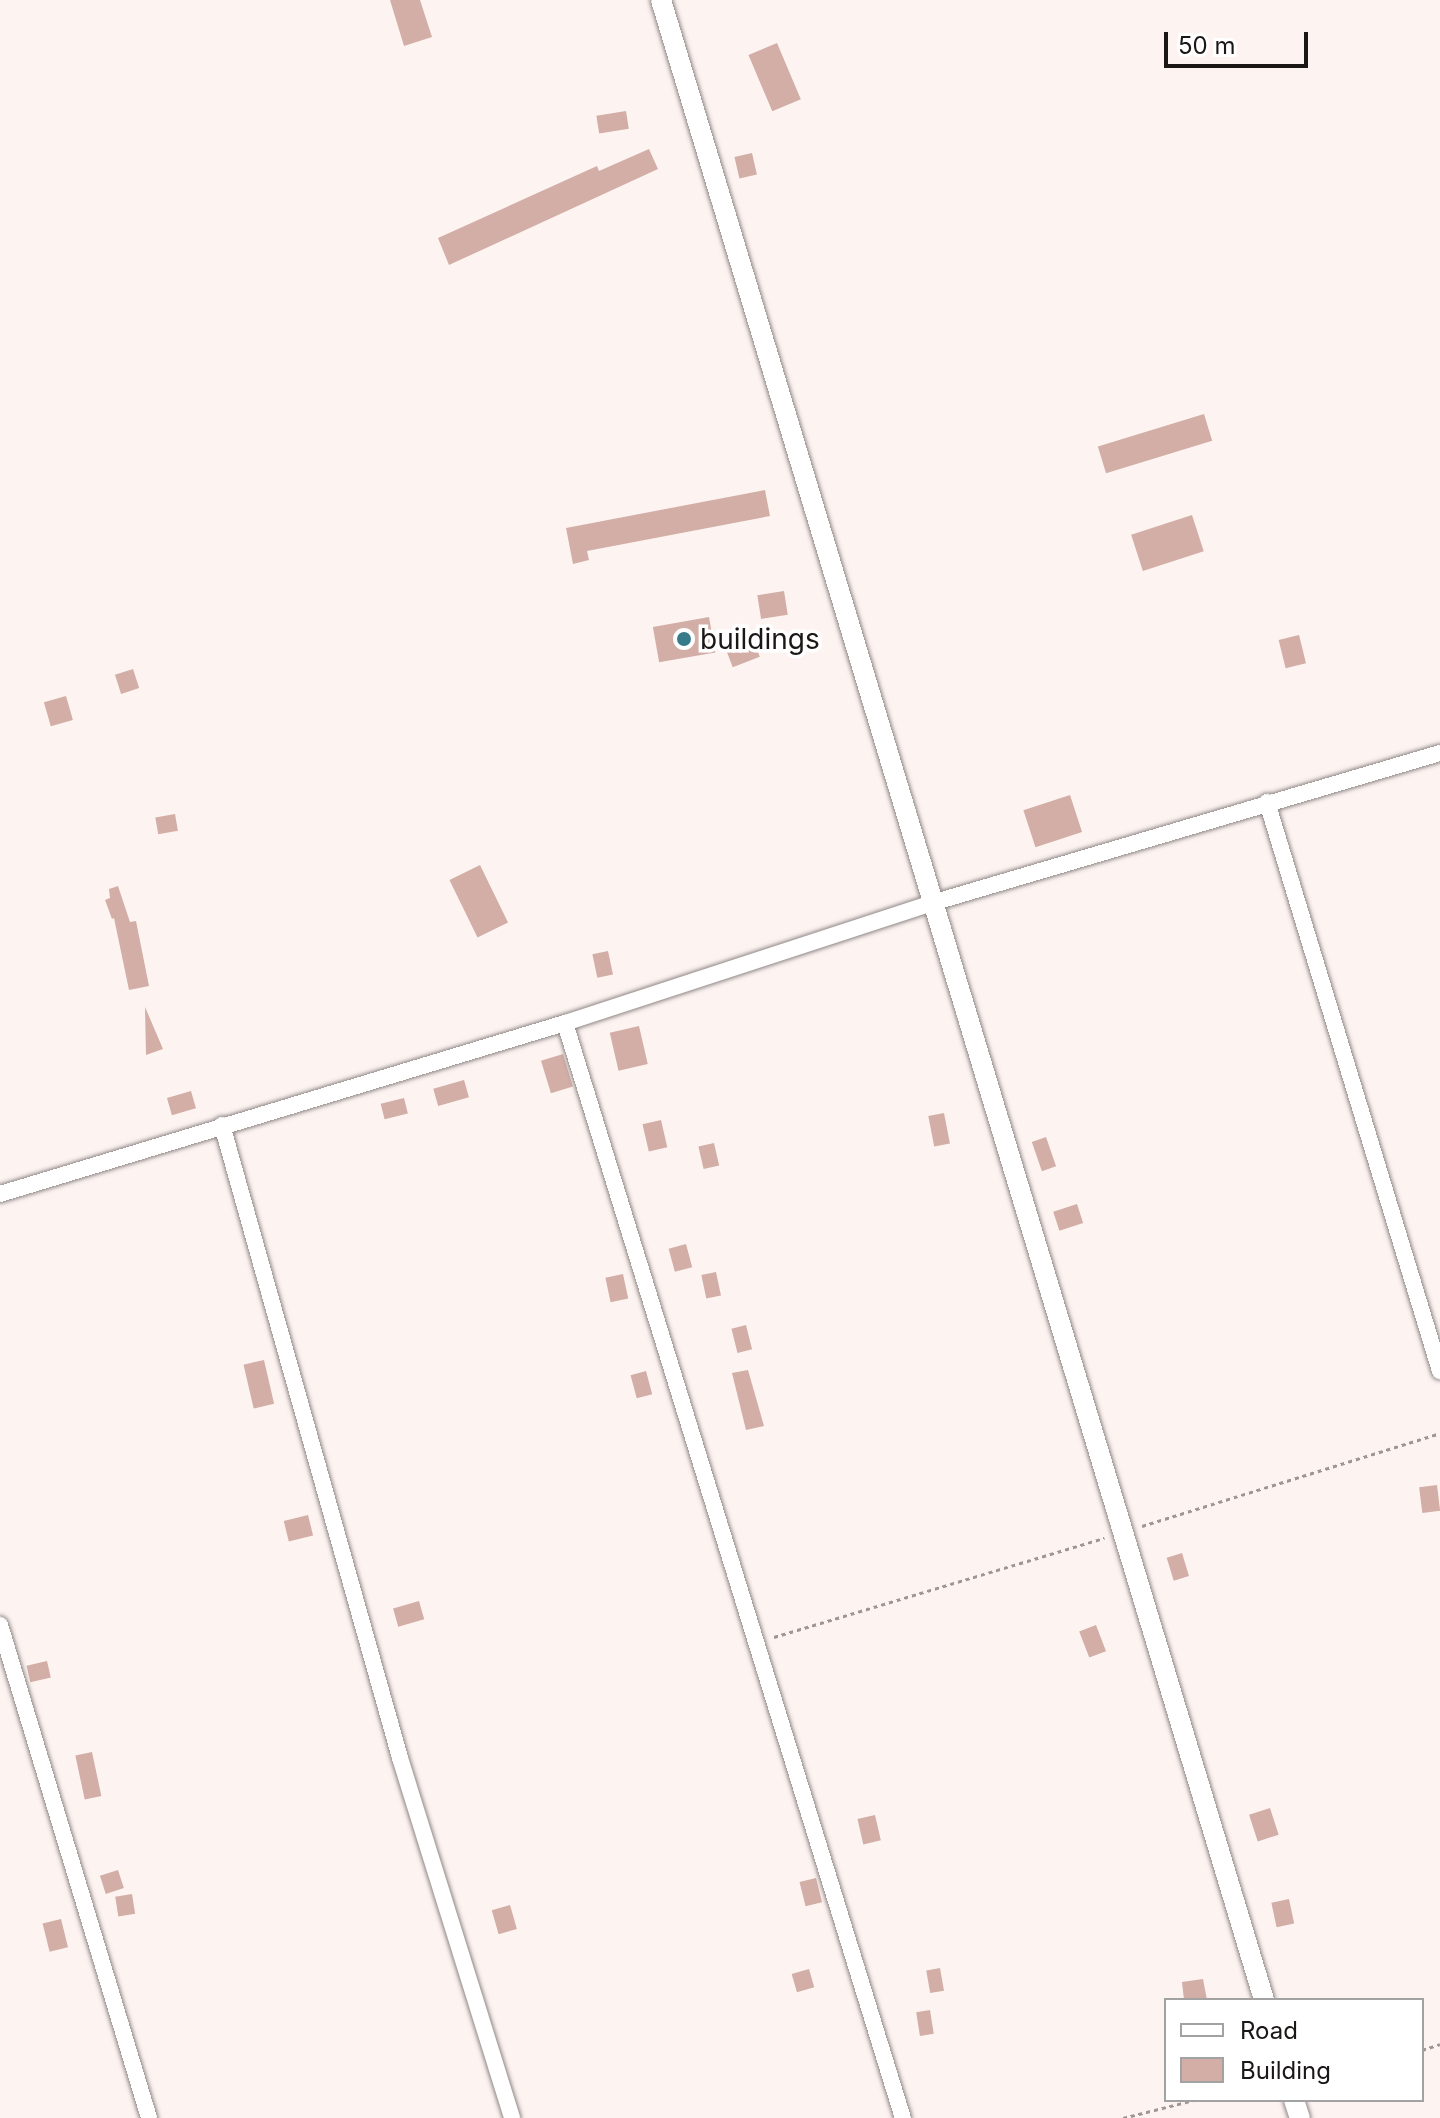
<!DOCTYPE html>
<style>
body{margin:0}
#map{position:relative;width:1440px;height:2118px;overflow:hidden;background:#fdf4f2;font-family:Inter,sans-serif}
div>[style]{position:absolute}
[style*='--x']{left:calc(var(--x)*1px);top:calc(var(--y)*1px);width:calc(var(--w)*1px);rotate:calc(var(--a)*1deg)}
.building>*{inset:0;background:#d2aea6;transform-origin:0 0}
.path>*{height:3px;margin-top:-1.5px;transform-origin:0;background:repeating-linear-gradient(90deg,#9d9695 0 4px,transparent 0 8px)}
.roads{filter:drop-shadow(0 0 2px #8f8785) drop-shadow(0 0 2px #8f8785)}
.minor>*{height:16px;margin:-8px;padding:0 8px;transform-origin:8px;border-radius:8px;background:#fff}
.tertiary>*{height:20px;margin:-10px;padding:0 10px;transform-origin:10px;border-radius:10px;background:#fff}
.dots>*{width:22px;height:22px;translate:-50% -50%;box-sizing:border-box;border:4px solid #fff;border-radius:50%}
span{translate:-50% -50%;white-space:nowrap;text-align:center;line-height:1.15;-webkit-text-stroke:7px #fff;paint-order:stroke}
.poi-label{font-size:28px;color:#1a1716}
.left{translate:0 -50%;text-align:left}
.legend{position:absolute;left:1164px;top:1998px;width:260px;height:104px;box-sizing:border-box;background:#fff;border:2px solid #a3a2a2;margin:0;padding:10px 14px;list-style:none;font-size:24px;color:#1a1716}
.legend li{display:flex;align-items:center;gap:16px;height:40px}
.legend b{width:40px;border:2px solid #a3a2a2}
.scale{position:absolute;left:1164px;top:32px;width:144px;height:36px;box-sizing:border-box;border:4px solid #1a1716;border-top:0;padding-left:10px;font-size:24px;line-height:28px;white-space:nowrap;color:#1a1716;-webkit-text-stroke:6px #fff;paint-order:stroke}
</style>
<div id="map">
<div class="building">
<div style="clip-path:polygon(390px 0,420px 0,432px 37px,404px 46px)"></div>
<div style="left:777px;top:43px;width:61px;height:31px;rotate:67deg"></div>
<div style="left:626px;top:111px;width:18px;height:30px;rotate:81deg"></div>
<div style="clip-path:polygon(649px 149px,658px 169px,449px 265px,438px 238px,597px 166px,599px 171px)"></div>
<div style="left:752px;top:153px;width:22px;height:18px;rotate:77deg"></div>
<div style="left:1204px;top:414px;width:28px;height:111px;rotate:73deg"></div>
<div style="clip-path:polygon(765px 490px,770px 516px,587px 551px,589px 560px,573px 564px,566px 528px)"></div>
<div style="left:1192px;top:515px;width:38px;height:64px;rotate:72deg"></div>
<div style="left:784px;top:591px;width:24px;height:27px;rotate:81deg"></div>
<div style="left:709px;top:617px;width:36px;height:57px;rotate:80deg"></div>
<div style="left:1299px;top:635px;width:29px;height:21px;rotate:76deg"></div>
<div style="left:753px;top:639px;width:19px;height:29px;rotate:69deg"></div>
<div style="left:133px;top:669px;width:20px;height:19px;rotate:72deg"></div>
<div style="left:66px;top:696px;width:25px;height:23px;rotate:74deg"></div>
<div style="left:1070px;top:795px;width:39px;height:49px;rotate:72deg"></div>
<div style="left:175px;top:814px;width:17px;height:20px;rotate:80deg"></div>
<div style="left:480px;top:865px;width:64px;height:34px;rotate:64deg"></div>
<div style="clip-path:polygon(118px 886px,130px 922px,136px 921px,149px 986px,129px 990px,114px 918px,112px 919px,105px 900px,110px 898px,109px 889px)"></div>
<div style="left:608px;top:951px;width:24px;height:16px;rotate:78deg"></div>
<div style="clip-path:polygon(145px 1007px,163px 1049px,146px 1055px)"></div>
<div style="left:639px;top:1026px;width:39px;height:30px;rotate:77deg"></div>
<div style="left:563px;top:1054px;width:34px;height:23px;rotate:73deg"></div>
<div style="left:464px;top:1080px;width:18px;height:32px;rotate:74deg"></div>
<div style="left:191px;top:1091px;width:18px;height:25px;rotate:74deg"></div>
<div style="left:404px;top:1098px;width:16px;height:24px;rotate:76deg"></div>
<div style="left:944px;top:1113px;width:31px;height:16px;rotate:79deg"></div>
<div style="left:661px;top:1120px;width:28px;height:19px;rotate:77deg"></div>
<div style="left:1046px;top:1137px;width:31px;height:15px;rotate:71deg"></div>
<div style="left:714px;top:1143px;width:23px;height:16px;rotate:77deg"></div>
<div style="left:1077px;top:1204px;width:20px;height:25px;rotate:72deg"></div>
<div style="left:686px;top:1244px;width:24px;height:18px;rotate:75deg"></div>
<div style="left:716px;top:1272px;width:24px;height:15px;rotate:78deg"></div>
<div style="left:623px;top:1274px;width:25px;height:18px;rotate:78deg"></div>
<div style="left:746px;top:1325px;width:25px;height:15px;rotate:76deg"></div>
<div style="left:264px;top:1360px;width:45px;height:21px;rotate:77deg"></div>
<div style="clip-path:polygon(748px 1370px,764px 1426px,746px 1430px,732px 1373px)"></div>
<div style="left:646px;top:1371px;width:24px;height:16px;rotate:75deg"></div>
<div style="left:1437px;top:1485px;width:26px;height:18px;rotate:83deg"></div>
<div style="left:308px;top:1515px;width:21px;height:25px;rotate:76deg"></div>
<div style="left:1182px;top:1553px;width:24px;height:16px;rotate:73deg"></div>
<div style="left:419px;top:1601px;width:19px;height:27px;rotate:74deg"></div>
<div style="left:1096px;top:1625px;width:28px;height:18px;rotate:69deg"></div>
<div style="left:47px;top:1661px;width:17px;height:21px;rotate:77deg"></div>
<div style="left:92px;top:1752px;width:45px;height:17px;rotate:78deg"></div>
<div style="left:1270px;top:1808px;width:28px;height:22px;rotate:72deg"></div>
<div style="left:875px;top:1815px;width:26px;height:18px;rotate:77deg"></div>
<div style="left:118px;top:1870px;width:19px;height:19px;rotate:72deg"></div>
<div style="left:816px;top:1878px;width:25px;height:17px;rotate:76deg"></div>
<div style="left:132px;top:1894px;width:20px;height:17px;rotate:81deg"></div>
<div style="left:1289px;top:1899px;width:25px;height:18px;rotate:78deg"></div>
<div style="left:510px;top:1905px;width:25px;height:19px;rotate:74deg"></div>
<div style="left:61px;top:1919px;width:29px;height:19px;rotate:76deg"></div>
<div style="left:940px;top:1968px;width:23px;height:14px;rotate:80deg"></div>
<div style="left:809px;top:1969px;width:19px;height:18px;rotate:74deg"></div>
<div style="clip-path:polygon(1203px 1979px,1207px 2000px,1184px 2000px,1182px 1982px)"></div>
<div style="left:930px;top:2010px;width:24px;height:14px;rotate:81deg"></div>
</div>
<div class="path">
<div style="--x:1142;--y:1526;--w:312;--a:-17.3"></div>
<div style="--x:774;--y:1637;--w:345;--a:-16.7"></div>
<div style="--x:1422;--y:2050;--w:19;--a:-18"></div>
<div style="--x:1123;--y:2118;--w:73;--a:-14.2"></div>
</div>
<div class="roads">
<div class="minor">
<div style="--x:1267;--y:802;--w:595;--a:73.09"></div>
<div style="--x:565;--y:1023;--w:1146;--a:72.85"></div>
<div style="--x:222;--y:1125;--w:658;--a:74.29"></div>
<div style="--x:400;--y:1758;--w:377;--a:72.7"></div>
<div style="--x:0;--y:1194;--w:590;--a:-16.84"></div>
<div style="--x:565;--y:1023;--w:386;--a:-18.1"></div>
<div style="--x:932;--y:903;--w:530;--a:-16.45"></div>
<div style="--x:0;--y:1625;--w:515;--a:73.18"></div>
</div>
<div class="tertiary">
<div style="--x:661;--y:0;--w:2089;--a:73.22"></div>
<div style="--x:1294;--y:2100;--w:19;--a:72"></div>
</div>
</div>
<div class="dots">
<div style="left:684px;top:639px;background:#377b8a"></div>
</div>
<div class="poi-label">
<span class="left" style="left:700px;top:639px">buildings</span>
</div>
<ul class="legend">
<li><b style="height:10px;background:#fff"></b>Road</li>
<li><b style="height:22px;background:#d2aea6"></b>Building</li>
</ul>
<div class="scale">50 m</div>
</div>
